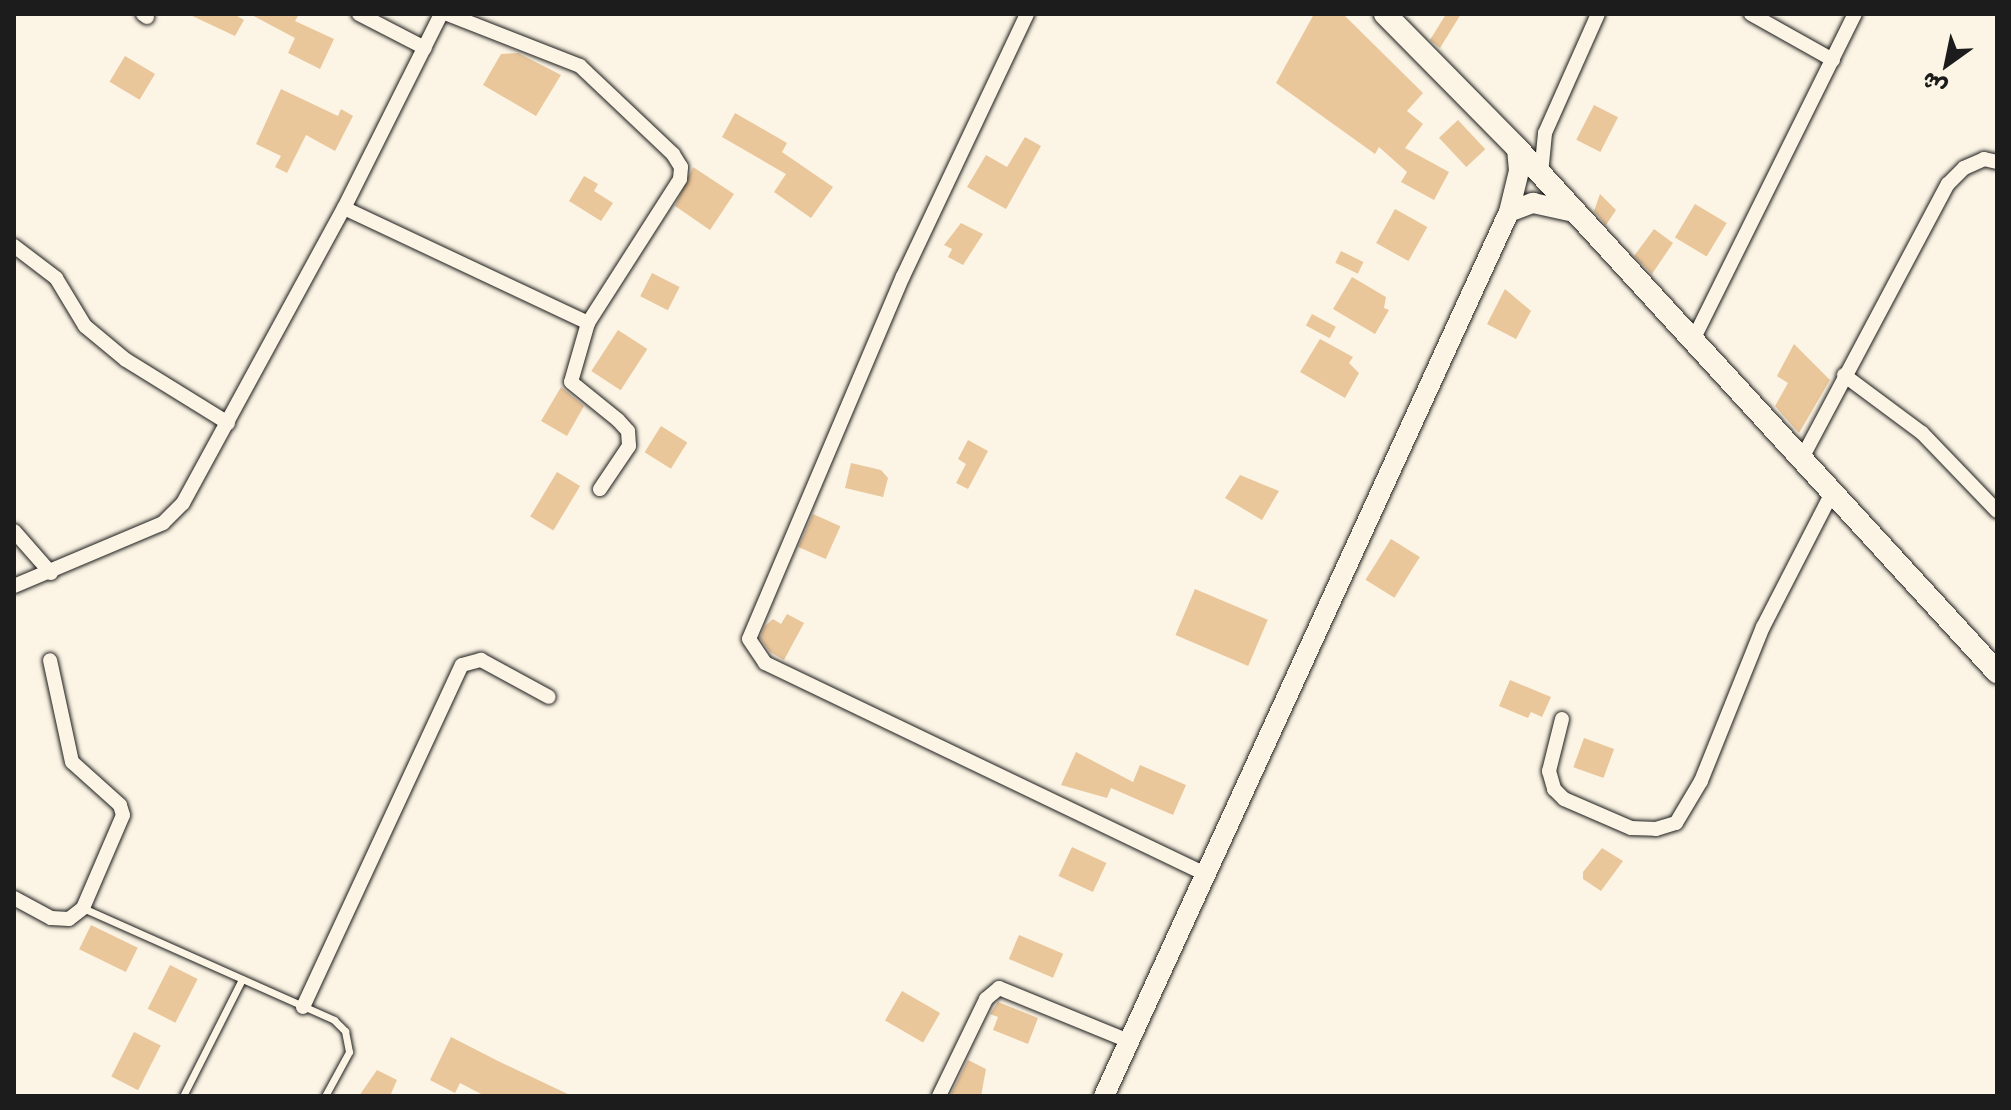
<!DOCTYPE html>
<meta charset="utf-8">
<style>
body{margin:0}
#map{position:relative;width:2011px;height:1110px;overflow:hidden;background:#fcf5e5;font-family:"Patrick Hand","Playpen Sans Arabic",sans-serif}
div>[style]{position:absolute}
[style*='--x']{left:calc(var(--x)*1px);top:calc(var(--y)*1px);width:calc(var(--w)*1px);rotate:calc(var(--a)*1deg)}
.building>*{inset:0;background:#eac69b;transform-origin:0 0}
.roads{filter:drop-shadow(0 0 2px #1c1c1c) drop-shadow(0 0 2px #1c1c1c)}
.lane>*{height:7px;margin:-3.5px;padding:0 3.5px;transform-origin:3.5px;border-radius:3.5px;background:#fcf5e5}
.street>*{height:14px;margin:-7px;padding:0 7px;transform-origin:7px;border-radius:7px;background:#fcf5e5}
.secondary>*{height:20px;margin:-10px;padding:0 10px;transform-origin:10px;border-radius:10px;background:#fcf5e5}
.primary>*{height:22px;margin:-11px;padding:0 11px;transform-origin:11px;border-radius:11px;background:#fcf5e5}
span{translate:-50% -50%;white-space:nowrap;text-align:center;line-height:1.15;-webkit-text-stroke:6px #fcf5e5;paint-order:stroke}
.frame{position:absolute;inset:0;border:16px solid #1c1c1c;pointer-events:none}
.north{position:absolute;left:1907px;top:24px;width:80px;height:80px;-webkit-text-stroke:6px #fcf5e5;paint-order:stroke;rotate:213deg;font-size:22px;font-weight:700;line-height:32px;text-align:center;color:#1c1c1c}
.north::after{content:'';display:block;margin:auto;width:28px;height:36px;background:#1c1c1c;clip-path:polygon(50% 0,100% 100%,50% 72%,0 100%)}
</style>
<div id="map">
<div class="building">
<div style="clip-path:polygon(188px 14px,234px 14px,244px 20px,235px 36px)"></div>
<div style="clip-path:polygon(250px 14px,299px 14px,295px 21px,334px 39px,320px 69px,288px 53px,295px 38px)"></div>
<div style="clip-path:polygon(1314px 14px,1343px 14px,1423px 93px,1407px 111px,1423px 124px,1405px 148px,1449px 172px,1434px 200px,1401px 182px,1407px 172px,1379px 147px,1375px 154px,1276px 83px)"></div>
<div style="clip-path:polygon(1446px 14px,1461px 14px,1440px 48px,1430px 40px)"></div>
<div style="clip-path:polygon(518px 53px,561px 75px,536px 116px,483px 85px,501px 54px)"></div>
<div style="left:125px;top:56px;width:35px;height:30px;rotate:31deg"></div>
<div style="clip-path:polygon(281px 89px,338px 116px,341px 109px,353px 116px,335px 151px,306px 135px,287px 173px,275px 167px,281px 156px,256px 144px)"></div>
<div style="left:1594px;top:105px;width:27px;height:39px;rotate:27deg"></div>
<div style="clip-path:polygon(735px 113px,787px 143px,782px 152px,833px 187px,811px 218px,774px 192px,786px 174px,722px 137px)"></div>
<div style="left:1458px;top:120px;width:40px;height:26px;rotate:47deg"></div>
<div style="clip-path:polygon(1025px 137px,1041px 146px,1006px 209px,967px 187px,986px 155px,1007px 167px)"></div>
<div style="clip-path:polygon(693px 167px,734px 194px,710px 230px,675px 206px)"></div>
<div style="clip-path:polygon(584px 176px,598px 184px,594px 191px,613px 203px,601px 221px,569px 201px)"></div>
<div style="clip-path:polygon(1600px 194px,1616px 210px,1606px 225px,1594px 211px)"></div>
<div style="left:1695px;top:204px;width:37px;height:39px;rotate:31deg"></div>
<div style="left:1395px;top:209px;width:37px;height:39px;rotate:29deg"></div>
<div style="clip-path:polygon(961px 223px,983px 234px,963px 265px,948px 257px,952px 249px,944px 245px)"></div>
<div style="clip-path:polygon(1654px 229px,1673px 243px,1652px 274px,1634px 256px)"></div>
<div style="left:1341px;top:251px;width:25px;height:13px;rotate:26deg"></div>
<div style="left:652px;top:273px;width:31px;height:26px;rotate:27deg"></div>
<div style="clip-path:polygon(1352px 277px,1386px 297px,1384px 308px,1389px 310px,1375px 334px,1333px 309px)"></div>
<div style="clip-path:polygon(1505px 289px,1531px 311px,1516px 339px,1487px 324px)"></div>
<div style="left:1312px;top:314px;width:27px;height:13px;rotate:28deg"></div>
<div style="left:618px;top:330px;width:35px;height:49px;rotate:33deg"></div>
<div style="clip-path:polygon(1320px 339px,1353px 357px,1349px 363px,1359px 373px,1345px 398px,1300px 372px)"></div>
<div style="clip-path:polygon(1794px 344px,1830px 380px,1799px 433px,1775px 406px,1788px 383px,1777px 376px)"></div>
<div style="clip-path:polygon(561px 387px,584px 406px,567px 436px,541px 421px)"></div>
<div style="left:661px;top:426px;width:31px;height:31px;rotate:32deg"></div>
<div style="clip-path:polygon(968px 440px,988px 451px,968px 489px,956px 483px,966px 464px,958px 459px)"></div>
<div style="clip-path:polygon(851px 463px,881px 470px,888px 478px,883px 497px,845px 488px)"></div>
<div style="left:557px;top:472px;width:27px;height:52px;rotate:31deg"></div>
<div style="clip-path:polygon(1240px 475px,1279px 491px,1262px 520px,1225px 498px)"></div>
<div style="left:813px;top:514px;width:30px;height:36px;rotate:24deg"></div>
<div style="left:1391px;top:539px;width:34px;height:48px;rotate:32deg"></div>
<div style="left:1195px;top:589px;width:79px;height:50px;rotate:23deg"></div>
<div style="clip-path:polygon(787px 614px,804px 623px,784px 660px,770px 652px,760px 638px,765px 626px,773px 619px,781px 624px)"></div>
<div style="clip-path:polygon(1510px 680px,1551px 697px,1542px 717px,1531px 712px,1528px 718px,1499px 706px)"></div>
<div style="left:1584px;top:738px;width:32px;height:31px;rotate:20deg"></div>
<div style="clip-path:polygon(1076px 752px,1133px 782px,1140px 765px,1186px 785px,1173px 815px,1111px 788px,1107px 798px,1061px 785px)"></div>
<div style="left:1072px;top:847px;width:38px;height:32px;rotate:25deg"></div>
<div style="clip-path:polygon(1602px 848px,1623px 861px,1601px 891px,1583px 879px,1583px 872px)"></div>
<div style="left:91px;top:925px;width:52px;height:27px;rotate:26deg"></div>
<div style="left:1019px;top:935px;width:48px;height:26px;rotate:23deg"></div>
<div style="left:170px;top:965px;width:31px;height:49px;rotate:27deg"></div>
<div style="left:902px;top:991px;width:44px;height:34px;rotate:30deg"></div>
<div style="clip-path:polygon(998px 1002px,1038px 1018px,1028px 1044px,993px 1030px,998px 1017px,990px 1014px)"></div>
<div style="left:134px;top:1032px;width:30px;height:50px;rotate:27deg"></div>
<div style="clip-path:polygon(451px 1037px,500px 1062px,572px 1096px,485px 1096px,460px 1083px,455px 1093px,430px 1080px)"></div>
<div style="clip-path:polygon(968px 1060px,986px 1069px,981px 1096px,950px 1096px)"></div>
<div style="clip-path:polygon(377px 1070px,397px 1080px,390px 1096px,359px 1096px)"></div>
</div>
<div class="roads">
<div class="lane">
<div style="--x:83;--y:908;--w:275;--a:24"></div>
<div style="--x:334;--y:1020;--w:16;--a:45"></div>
<div style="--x:345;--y:1031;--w:21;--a:79"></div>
<div style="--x:349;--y:1052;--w:50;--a:118.6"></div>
<div style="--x:183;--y:1096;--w:131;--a:-63.2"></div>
</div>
<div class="street">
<div style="--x:143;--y:14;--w:5;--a:37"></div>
<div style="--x:359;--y:14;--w:74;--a:27.3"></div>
<div style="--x:1027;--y:14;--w:290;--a:115.3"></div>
<div style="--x:903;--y:276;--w:394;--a:113"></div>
<div style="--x:749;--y:639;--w:29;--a:56"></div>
<div style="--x:765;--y:663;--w:489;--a:25.6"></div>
<div style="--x:1751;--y:14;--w:94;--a:29.3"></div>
<div style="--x:1541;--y:174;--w:41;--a:-84.4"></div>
<div style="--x:1545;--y:133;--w:130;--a:-66"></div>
<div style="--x:344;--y:208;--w:270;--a:25.2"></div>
<div style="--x:588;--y:323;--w:171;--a:-57.4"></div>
<div style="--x:680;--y:179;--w:12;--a:-85"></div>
<div style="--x:681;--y:167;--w:15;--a:-122"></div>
<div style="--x:673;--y:154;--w:128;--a:-136.6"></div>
<div style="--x:580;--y:66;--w:143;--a:-158.6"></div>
<div style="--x:14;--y:246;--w:53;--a:37.3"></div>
<div style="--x:56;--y:278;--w:56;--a:58.9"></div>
<div style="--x:85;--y:326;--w:53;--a:39.7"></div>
<div style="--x:126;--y:360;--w:120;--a:31.7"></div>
<div style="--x:588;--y:323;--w:61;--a:106.1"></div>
<div style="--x:571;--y:382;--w:60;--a:39"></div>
<div style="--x:618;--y:420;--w:15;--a:48"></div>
<div style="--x:628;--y:431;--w:15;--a:86"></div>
<div style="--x:629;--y:446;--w:52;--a:124"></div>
<div style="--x:1692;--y:342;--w:366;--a:-63.6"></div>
<div style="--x:1844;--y:375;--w:97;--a:36.6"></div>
<div style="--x:1922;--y:433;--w:108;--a:46.1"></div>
<div style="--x:1801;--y:460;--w:313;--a:-62"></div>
<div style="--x:1948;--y:184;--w:23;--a:-45"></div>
<div style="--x:1964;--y:168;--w:22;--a:-24"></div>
<div style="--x:1984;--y:159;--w:13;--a:13"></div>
<div style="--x:14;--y:531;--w:56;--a:48.6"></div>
<div style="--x:14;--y:586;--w:162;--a:-22.9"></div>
<div style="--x:163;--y:523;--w:28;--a:-45"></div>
<div style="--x:183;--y:503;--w:336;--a:-61.4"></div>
<div style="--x:344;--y:208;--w:217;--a:-63.4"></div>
<div style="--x:1562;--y:719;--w:54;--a:104"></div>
<div style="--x:1549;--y:771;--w:19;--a:74"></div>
<div style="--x:1554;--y:789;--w:14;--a:45"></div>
<div style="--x:1564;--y:799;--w:73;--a:23.4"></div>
<div style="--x:1631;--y:828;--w:25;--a:2"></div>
<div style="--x:1656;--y:829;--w:21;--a:-17"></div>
<div style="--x:1676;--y:823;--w:49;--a:-59.2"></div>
<div style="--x:1701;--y:781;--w:166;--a:-68.1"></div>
<div style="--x:1763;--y:627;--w:151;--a:-62.8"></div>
<div style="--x:14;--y:898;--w:42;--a:28.4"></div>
<div style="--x:51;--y:918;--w:18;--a:3"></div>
<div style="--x:69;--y:919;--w:18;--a:-38"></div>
<div style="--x:83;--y:908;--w:101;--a:-66.7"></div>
<div style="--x:123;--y:815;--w:10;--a:-107"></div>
<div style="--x:120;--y:805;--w:64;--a:-138.1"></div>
<div style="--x:72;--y:762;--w:104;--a:-102.2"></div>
<div style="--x:303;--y:1007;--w:377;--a:-65.1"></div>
<div style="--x:462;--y:665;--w:20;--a:-15"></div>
<div style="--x:481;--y:660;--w:77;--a:28.6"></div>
<div style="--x:939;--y:1096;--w:108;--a:-64.1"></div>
<div style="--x:986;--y:999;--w:17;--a:-40"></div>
<div style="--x:999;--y:988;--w:140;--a:22.2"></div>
</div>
<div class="secondary">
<div style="--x:1509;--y:212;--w:26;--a:-21"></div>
<div style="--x:1533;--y:203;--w:42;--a:12.4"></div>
<div style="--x:1104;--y:1096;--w:972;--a:-65.39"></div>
<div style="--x:1509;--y:212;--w:42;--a:-76.3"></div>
<div style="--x:1519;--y:171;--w:23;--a:-95"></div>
</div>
<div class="primary">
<div style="--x:1385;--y:14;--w:188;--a:45.4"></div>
<div style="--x:1517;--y:148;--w:711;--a:47.51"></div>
</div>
</div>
<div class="frame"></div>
<div class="north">ش</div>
</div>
